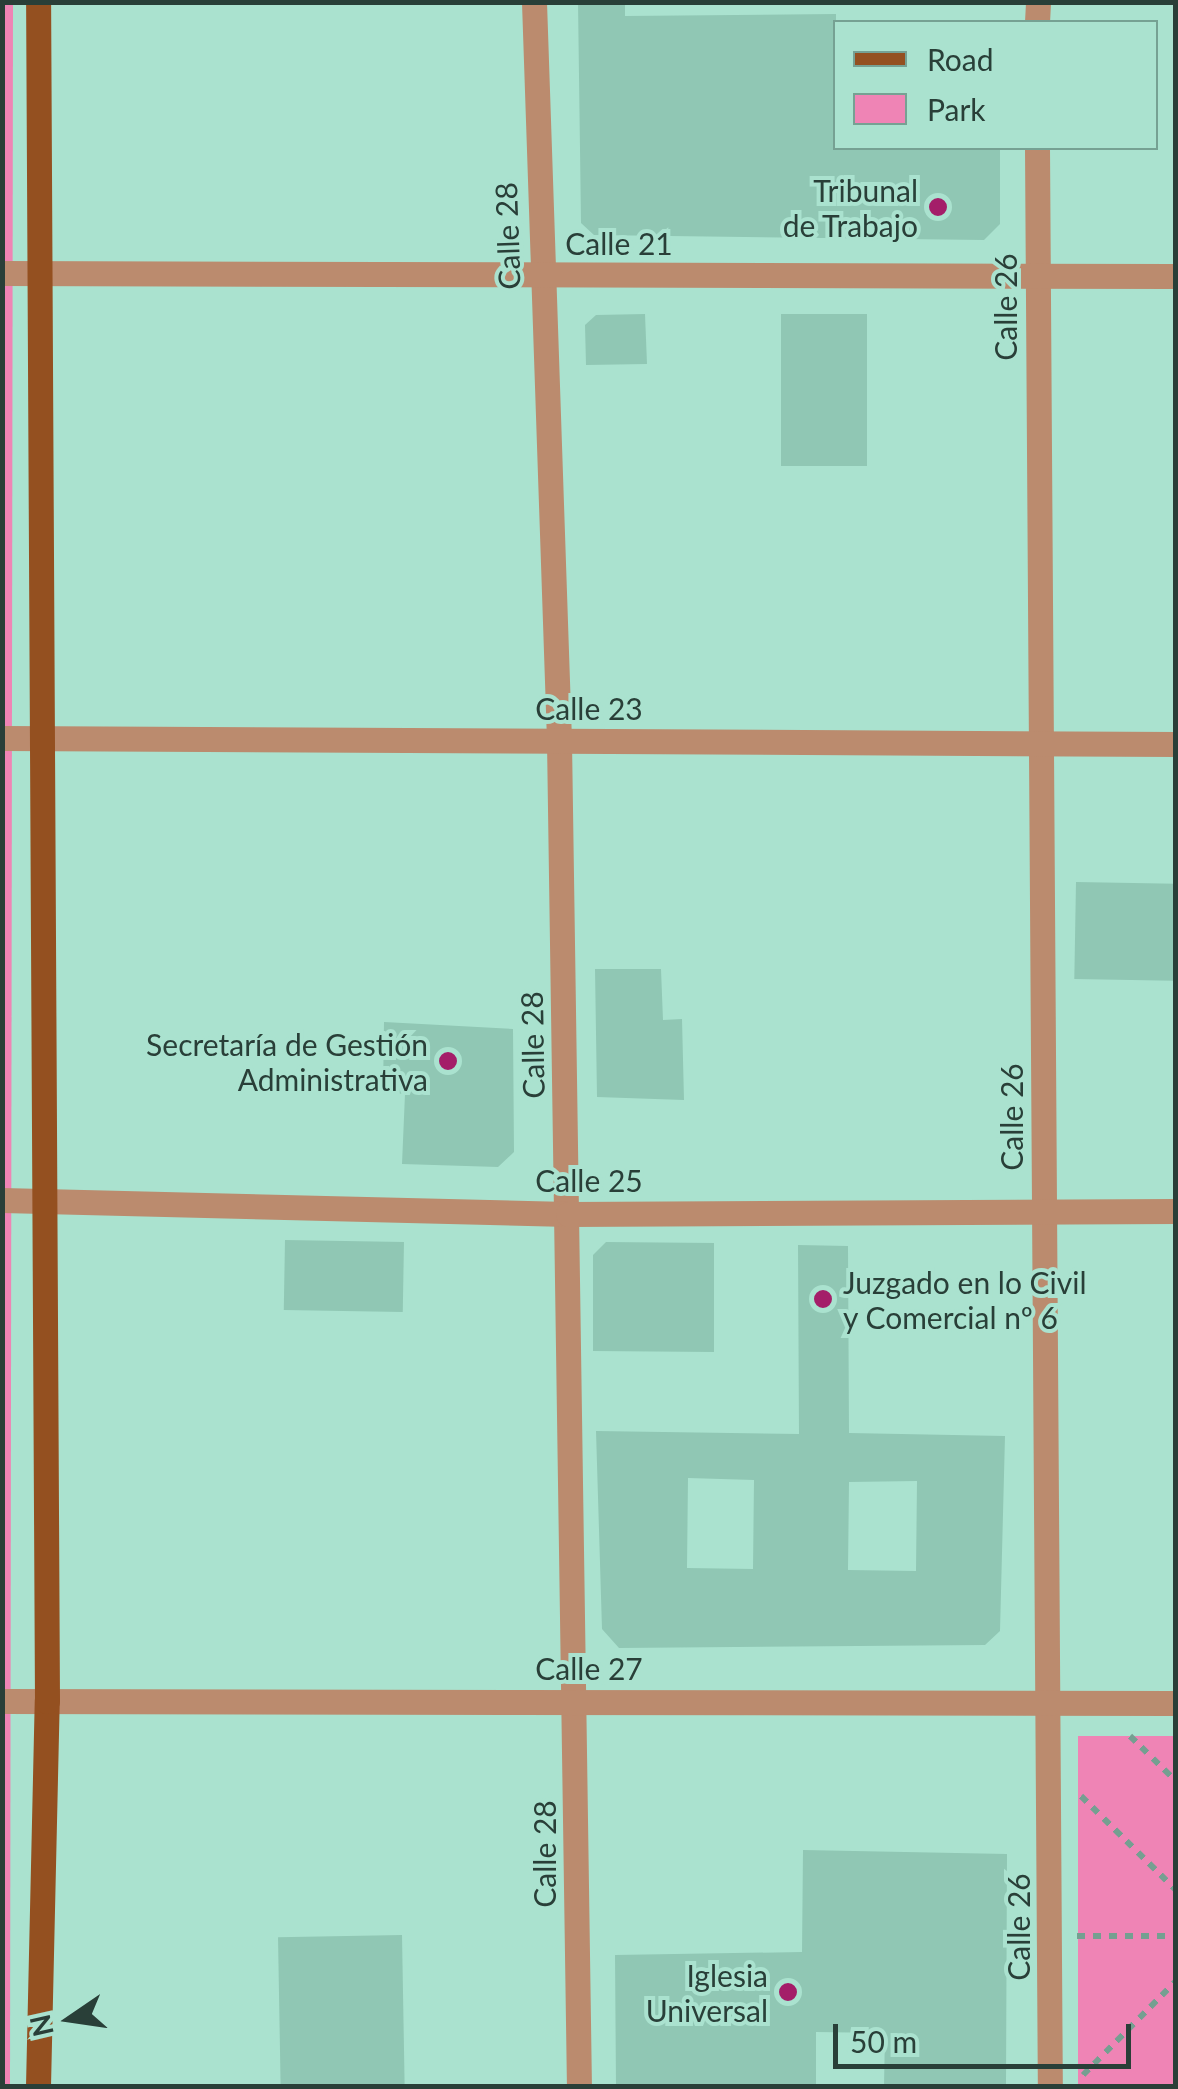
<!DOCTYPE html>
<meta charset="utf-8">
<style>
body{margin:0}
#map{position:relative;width:1178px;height:2089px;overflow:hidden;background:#aae2cf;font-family:Lato,sans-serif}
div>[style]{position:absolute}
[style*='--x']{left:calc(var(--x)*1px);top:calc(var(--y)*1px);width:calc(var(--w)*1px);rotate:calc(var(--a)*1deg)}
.green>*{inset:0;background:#ef84b5;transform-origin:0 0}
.building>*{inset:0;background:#90c7b4;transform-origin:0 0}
.path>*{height:6px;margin-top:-3px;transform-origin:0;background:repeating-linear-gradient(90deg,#759f91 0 8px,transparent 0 16px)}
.minor>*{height:25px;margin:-12.5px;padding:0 12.5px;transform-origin:12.5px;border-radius:12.5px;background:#bb8b6e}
.major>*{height:25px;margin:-12.5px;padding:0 12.5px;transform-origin:12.5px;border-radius:12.5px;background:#945020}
.dots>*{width:28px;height:28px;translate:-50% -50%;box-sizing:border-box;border:5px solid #aae2cf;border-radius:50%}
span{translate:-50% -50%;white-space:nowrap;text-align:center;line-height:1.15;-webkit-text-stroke:8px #aae2cf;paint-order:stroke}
.poi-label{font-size:30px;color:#293f38}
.right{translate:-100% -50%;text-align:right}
.left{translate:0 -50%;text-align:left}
.street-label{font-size:30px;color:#293f38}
.frame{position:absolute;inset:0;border:5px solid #293f38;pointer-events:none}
.legend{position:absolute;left:833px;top:20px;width:325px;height:130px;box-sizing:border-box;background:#aae2cf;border:2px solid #76a193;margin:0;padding:12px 18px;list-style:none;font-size:30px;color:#293f38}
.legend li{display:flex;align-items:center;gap:20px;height:50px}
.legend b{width:50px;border:2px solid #76a193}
.north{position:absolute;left:20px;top:1969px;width:100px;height:100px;-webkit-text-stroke:8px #aae2cf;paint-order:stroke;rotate:257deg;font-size:28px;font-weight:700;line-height:40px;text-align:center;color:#293f38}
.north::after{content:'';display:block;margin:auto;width:35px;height:45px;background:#293f38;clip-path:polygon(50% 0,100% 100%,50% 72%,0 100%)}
.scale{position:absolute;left:833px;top:2024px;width:298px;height:45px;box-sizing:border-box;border:5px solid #293f38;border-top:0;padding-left:12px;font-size:30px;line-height:35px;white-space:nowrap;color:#293f38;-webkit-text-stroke:8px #aae2cf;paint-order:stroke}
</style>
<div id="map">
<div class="green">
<div style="clip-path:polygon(13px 2px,10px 2086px,3px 2086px,2px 3px)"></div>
<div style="left:1175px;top:1736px;width:350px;height:97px;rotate:90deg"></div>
</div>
<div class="building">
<div style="clip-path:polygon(578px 2px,625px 2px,625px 16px,836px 14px,836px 148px,1000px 148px,1000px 224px,984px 240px,594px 235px,581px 223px)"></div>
<div style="clip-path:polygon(645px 314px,647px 364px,586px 365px,585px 325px,596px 315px)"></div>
<div style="left:781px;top:314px;width:86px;height:152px"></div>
<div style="left:1076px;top:882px;width:100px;height:97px;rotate:1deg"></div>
<div style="clip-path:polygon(595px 969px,661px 969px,663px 1020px,682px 1019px,684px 1100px,597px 1097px)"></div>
<div style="clip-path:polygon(384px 1022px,513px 1029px,514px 1152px,498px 1167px,402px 1164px,405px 1094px,383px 1092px)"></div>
<div style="left:285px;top:1240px;width:119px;height:70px;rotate:1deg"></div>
<div style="clip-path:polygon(606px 1242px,714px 1243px,714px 1352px,593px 1351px,593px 1255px)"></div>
<div style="clip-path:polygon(evenodd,798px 1245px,848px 1246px,849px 1433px,1005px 1436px,1000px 1631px,985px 1645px,619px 1648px,602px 1629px,596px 1431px,799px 1434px,798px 1245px,688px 1478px,754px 1480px,753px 1569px,687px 1568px,688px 1478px,798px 1245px,917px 1481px,916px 1571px,848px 1570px,849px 1482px,917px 1481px)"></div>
<div style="clip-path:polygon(803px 1850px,1007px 1854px,1006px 2086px,884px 2086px,885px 2033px,816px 2032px,816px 2086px,616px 2086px,615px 1955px,802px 1952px)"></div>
<div style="left:402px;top:1935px;width:151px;height:124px;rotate:89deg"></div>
</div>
<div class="path">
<div style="--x:1130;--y:1736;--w:64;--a:44.4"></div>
<div style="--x:1081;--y:1796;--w:134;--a:44.7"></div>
<div style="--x:1077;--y:1936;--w:99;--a:0"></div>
<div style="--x:1083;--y:2075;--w:132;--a:-45.3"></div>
</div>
<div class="minor">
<div style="--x:534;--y:2;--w:739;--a:88.06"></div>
<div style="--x:559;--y:741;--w:1345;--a:89.15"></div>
<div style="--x:1037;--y:22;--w:20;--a:-87"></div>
<div style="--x:1037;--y:148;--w:1938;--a:89.62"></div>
<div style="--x:2;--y:273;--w:1174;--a:0.15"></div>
<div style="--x:2;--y:738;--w:1174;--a:0.29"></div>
<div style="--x:2;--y:1200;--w:566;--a:1.42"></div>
<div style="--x:568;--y:1214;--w:608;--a:-0.28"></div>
<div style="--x:2;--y:1701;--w:1174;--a:0.1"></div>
</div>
<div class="major">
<div style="--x:38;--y:2086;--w:385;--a:-88.7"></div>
<div style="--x:47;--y:1701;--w:1699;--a:-90.3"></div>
</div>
<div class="dots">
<div style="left:938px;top:207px;background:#a41e69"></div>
<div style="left:448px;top:1061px;background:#a41e69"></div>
<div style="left:823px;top:1299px;background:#a41e69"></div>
<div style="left:788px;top:1992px;background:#a41e69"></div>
</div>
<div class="poi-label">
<span class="right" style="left:918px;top:207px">Tribunal<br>de Trabajo</span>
<span class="right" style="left:428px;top:1061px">Secretaría de Gestión<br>Administrativa</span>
<span class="left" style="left:843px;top:1299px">Juzgado en lo Civil<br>y Comercial nº 6</span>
<span class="right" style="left:768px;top:1992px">Iglesia<br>Universal</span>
</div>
<div class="street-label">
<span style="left:507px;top:236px;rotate:-92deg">Calle 28</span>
<span style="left:619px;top:243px">Calle 21</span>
<span style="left:1005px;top:307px;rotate:-90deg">Calle 26</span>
<span style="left:589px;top:708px">Calle 23</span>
<span style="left:532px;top:1045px;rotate:-91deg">Calle 28</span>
<span style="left:1011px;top:1117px;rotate:-90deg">Calle 26</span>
<span style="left:589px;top:1180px">Calle 25</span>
<span style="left:589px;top:1668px">Calle 27</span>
<span style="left:544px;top:1854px;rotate:-90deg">Calle 28</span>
<span style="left:1018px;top:1927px;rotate:-90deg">Calle 26</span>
</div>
<div class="frame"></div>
<ul class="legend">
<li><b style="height:12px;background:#945020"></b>Road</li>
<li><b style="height:28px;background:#ef84b5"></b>Park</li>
</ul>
<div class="north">N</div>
<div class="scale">50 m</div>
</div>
